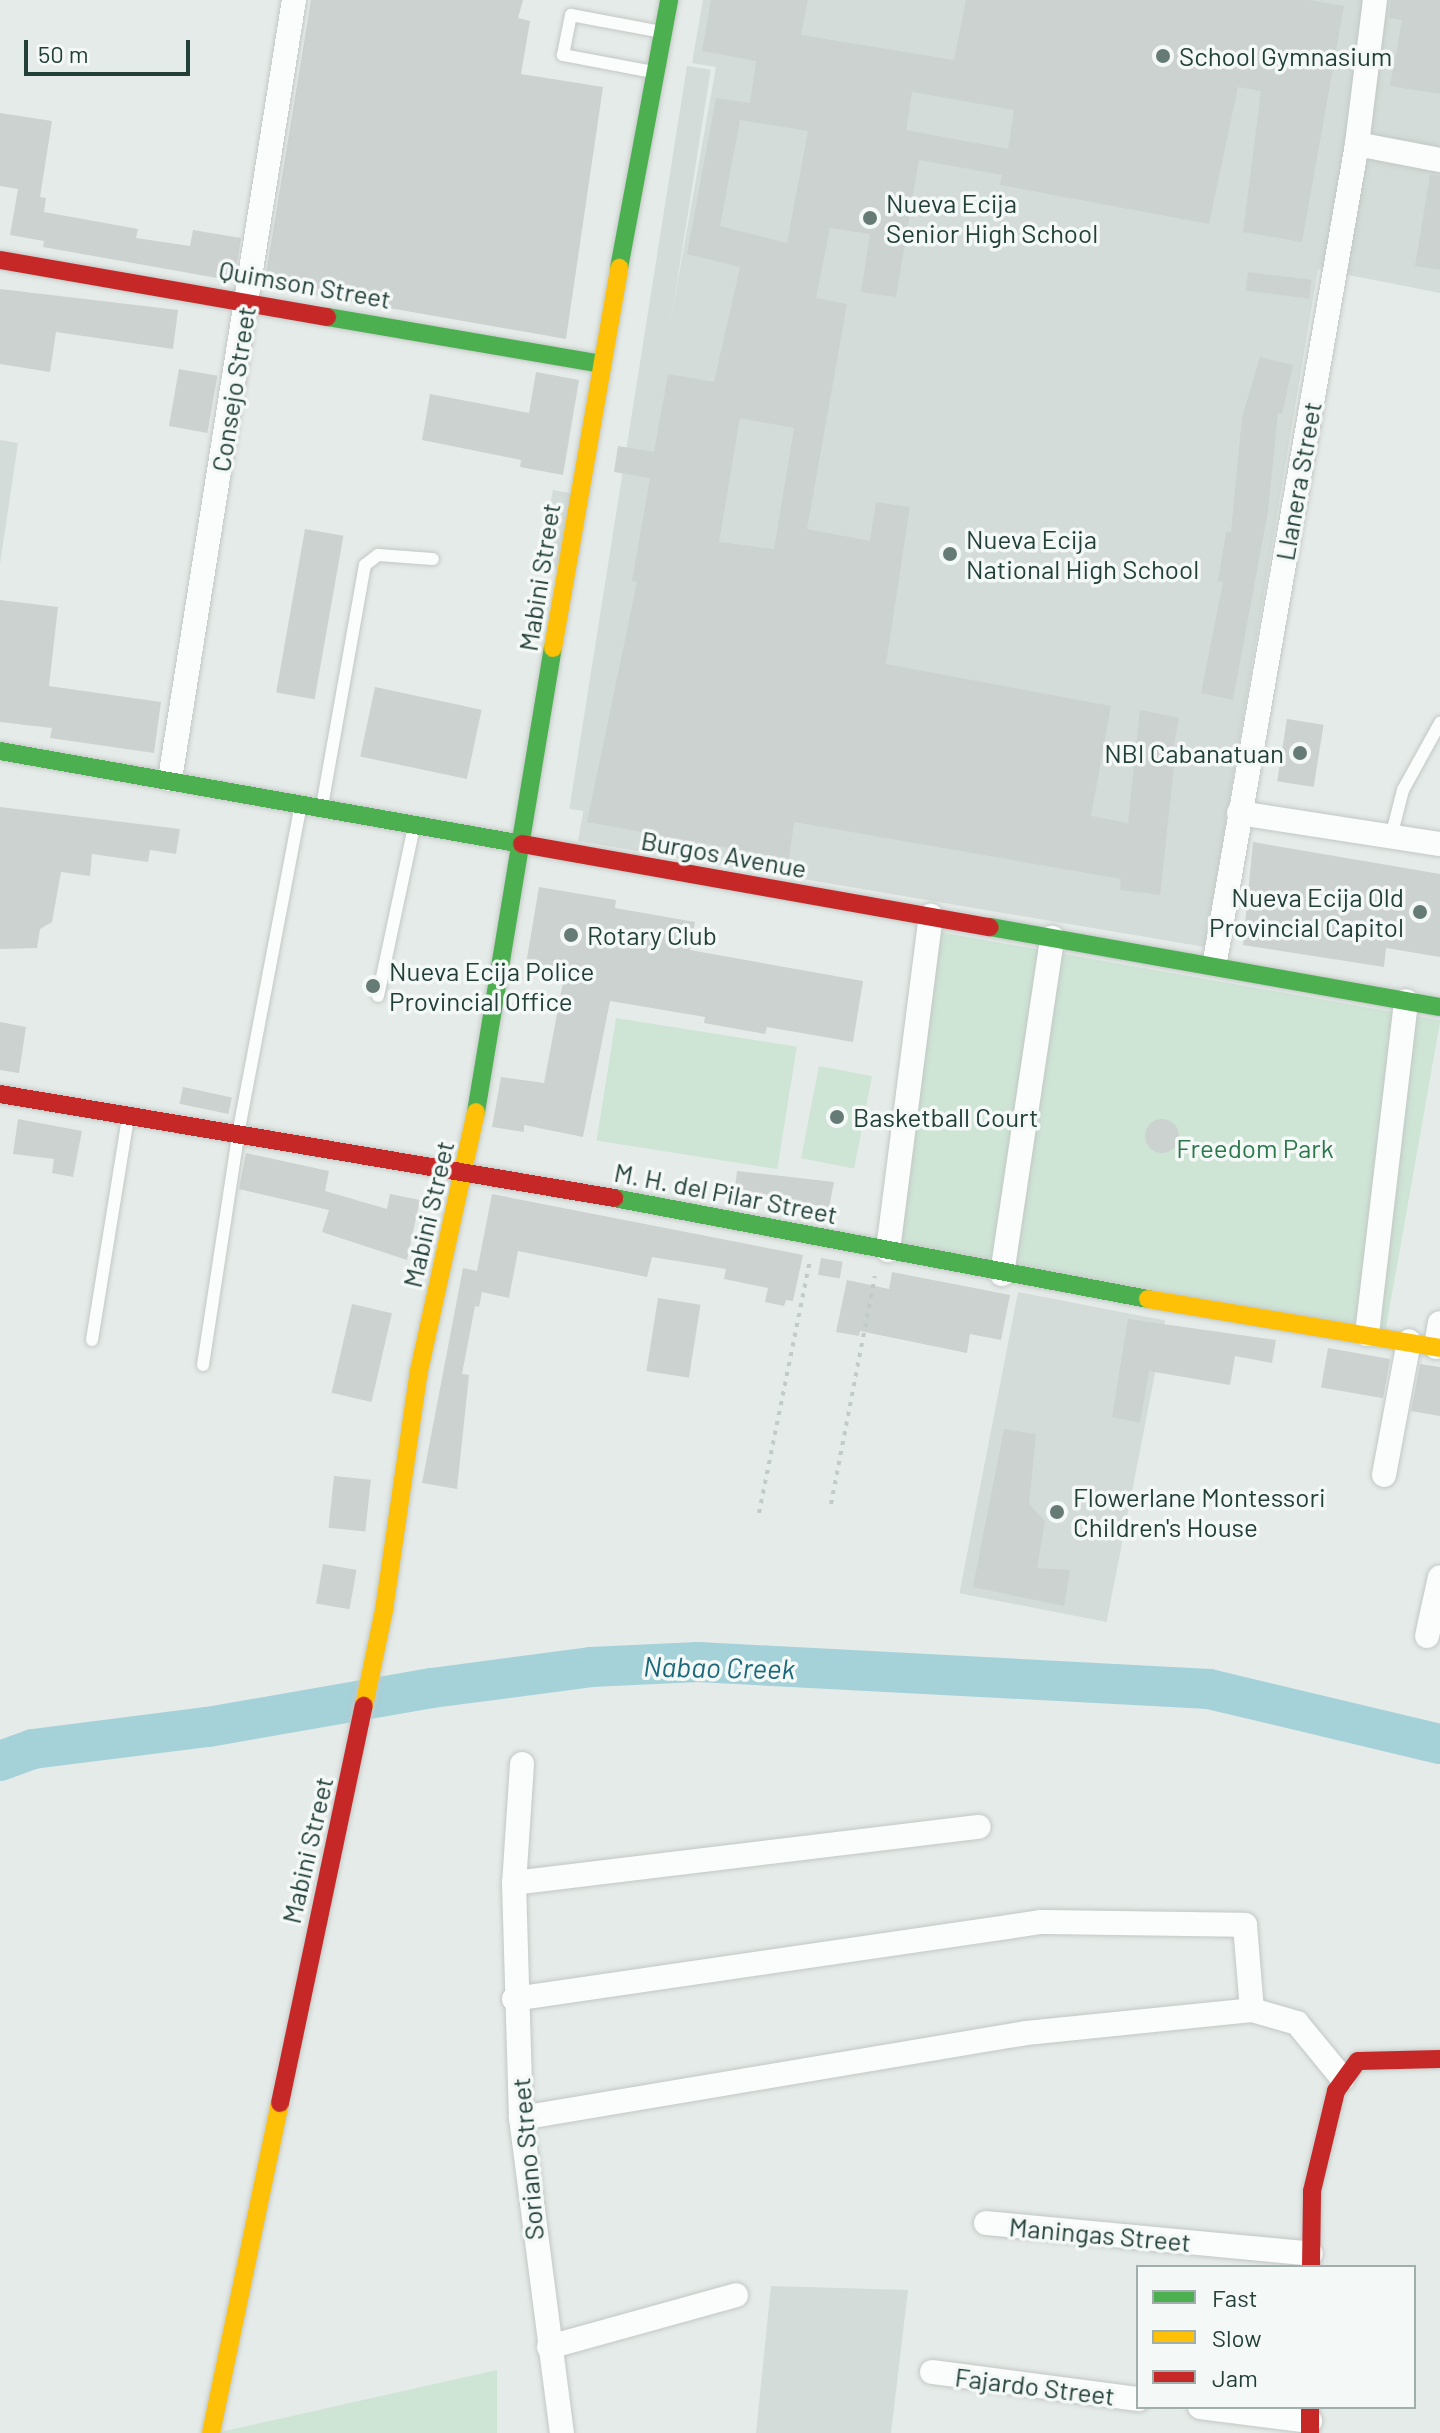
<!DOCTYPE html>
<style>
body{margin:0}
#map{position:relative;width:1440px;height:2433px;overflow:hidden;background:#e5ebe8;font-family:Barlow,sans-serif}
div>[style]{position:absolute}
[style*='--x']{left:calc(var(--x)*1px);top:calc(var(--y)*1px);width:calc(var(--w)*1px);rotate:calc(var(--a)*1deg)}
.built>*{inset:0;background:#d3dcd8;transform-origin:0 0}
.green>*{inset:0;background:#cee4d5;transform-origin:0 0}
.river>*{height:40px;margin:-20px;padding:0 20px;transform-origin:20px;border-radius:20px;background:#a5d1d9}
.building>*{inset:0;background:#ccd2d0;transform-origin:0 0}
.round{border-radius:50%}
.path>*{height:4px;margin-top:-2px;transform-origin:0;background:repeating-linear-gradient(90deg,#c1cbc8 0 4px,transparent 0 10px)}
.roads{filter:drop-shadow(0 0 2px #c2c8c5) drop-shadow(0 0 2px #c2c8c5)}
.lane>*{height:12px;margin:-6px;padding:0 6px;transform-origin:6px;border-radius:6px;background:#fbfcfc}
.street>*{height:24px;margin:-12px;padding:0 12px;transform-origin:12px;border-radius:12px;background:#fbfcfc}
.fast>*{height:18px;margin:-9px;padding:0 9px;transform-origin:9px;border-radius:9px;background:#4caf50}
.slow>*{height:18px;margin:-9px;padding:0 9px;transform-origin:9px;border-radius:9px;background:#ffc107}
.jam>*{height:18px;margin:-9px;padding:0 9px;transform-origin:9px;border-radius:9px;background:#c62828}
.dots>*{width:22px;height:22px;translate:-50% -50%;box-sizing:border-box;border:4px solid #f4f9f7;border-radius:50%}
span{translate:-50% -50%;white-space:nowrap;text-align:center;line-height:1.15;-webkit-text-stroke:7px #f4f9f7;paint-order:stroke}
.poi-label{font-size:26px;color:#223f38}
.left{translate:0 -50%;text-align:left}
.right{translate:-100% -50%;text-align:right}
.street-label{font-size:26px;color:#223f38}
.park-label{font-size:26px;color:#2b774b}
.water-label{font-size:28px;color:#1b697c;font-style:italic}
.legend{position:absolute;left:1136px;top:2265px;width:280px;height:144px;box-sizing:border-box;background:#f4f9f7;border:2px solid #a0afab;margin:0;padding:10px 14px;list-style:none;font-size:24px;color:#223f38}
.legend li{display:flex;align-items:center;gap:16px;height:40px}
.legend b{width:40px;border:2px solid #a0afab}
.scale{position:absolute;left:24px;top:40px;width:166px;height:36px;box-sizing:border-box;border:4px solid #223f38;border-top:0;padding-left:10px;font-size:24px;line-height:28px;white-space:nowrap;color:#223f38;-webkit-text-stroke:6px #f4f9f7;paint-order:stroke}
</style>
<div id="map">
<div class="built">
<div style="clip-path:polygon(703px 0,1440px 0,1440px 293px,1318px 269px,1205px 947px,578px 841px,716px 67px,692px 63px)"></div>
<div style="left:687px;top:66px;width:24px;height:752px;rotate:9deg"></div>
<div style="clip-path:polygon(0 440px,18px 443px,0 564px)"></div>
<div style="left:553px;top:490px;width:20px;height:77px;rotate:11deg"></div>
<div style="left:1018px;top:1292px;width:150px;height:307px;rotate:11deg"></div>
<div style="clip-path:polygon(771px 2286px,908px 2290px,891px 2433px,756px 2433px)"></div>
</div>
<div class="green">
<div style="left:939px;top:932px;width:509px;height:316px;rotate:10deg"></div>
<div style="left:616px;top:1018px;width:183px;height:124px;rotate:9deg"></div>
<div style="left:819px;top:1066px;width:54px;height:94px;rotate:11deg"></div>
<div style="clip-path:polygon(497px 2370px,497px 2433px,216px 2433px)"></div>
</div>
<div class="river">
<div style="--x:0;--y:1761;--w:35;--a:-20"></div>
<div style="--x:33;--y:1749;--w:176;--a:-7.2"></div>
<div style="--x:208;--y:1727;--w:227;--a:-9.9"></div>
<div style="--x:432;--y:1688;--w:160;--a:-7.5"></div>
<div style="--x:591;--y:1667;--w:107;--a:-2.7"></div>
<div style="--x:698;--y:1662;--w:512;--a:3.02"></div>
<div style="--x:1209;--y:1689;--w:237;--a:13.4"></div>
</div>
<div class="building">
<div style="clip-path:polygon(311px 0,523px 0,518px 18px,530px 21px,521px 74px,603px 87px,566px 339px,264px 286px)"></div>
<div style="clip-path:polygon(evenodd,711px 0,808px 0,801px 35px,954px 60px,966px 0,1310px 0,1344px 6px,1302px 242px,1243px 232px,1261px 91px,1238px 87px,1209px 224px,1000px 185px,1002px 175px,919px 160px,896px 297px,861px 292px,870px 234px,830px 228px,816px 298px,847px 304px,807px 529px,870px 541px,876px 502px,910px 507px,886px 664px,1111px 706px,1091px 816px,1128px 823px,1140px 710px,1179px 718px,1170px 766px,1174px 767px,1160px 895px,1120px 890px,1121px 879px,794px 822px,789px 859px,587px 822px,637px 582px,632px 581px,650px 478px,614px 472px,618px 446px,654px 452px,668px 374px,714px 382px,740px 267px,687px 254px,716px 98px,750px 103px,756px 61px,702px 51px,711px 0,912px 92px,1014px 110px,1008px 149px,906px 130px,912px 92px,711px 0,740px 120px,808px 131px,787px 243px,720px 226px,740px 120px,711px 0,740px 418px,794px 428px,774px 549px,719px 542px,740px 418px)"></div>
<div style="clip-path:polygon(1391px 0,1440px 0,1440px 94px,1390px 86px,1402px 20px,1389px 18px)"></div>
<div style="clip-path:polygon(0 113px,52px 121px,40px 197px,46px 198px,44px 212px,138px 229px,136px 238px,190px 246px,193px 230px,241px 238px,234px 281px,43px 247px,44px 241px,10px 235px,18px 189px,0 186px)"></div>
<div style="clip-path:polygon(1430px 175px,1440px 176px,1440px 270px,1415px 266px)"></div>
<div style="left:1248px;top:272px;width:64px;height:19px;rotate:7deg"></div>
<div style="clip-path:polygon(0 289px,178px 310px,173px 349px,56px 332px,50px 372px,0 364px)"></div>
<div style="clip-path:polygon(1260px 357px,1293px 365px,1282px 414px,1278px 413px,1268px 511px,1233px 700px,1201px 693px,1223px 582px,1218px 581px,1226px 532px,1231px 532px,1242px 417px)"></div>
<div style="left:179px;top:369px;width:39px;height:58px;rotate:10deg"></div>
<div style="clip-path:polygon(536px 372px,579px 380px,563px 475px,520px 467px,521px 460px,422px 440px,430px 394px,529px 413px)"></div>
<div style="left:305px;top:529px;width:39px;height:166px;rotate:10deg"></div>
<div style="clip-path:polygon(0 600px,58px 607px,49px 686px,161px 702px,154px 753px,50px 738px,52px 728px,0 722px)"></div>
<div style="left:375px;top:687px;width:109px;height:71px;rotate:12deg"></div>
<div style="left:1287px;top:719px;width:37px;height:63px;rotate:9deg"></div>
<div style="clip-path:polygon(0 807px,180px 829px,176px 854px,150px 850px,148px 862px,92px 854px,90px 876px,61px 872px,52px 922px,40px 929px,37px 948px,0 949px)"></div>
<div style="clip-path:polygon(1253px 842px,1440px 874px,1440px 957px,1386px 948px,1384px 967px,1243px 945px)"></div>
<div style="clip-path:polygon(539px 887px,616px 900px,615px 908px,695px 922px,690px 950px,863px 981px,853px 1042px,767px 1027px,765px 1034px,704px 1023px,705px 1017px,610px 1001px,583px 1137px,524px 1125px,524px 1132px,492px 1127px,501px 1077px,544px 1083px,564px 977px,525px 970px)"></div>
<div style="clip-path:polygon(0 1022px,26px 1027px,19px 1073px,0 1070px)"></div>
<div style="left:183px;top:1087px;width:50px;height:17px;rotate:12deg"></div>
<div class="round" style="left:1145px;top:1119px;width:34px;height:34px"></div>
<div style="clip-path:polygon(18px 1119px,82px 1131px,73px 1177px,52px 1173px,54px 1159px,13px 1154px)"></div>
<div style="clip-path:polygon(246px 1153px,329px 1171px,325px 1191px,387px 1209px,390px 1194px,420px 1200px,407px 1260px,322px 1232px,329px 1210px,239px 1189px)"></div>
<div style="clip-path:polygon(737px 1171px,834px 1182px,829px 1208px,735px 1188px)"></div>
<div style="clip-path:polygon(492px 1194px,803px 1255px,793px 1301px,786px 1300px,784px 1306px,765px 1302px,768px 1288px,724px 1279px,726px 1269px,652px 1257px,647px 1277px,518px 1251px,509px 1298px,482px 1292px,479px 1307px,475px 1306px,462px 1374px,469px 1375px,457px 1489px,422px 1483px,463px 1268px,477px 1271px)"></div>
<div style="left:821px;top:1258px;width:22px;height:17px;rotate:10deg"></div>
<div style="clip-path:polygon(892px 1272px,1010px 1295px,1001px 1340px,970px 1334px,967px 1353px,860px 1331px,859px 1336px,836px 1332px,847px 1280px,889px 1289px)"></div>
<div style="left:658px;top:1298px;width:43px;height:74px;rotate:9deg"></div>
<div style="left:352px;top:1304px;width:41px;height:91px;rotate:13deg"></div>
<div style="clip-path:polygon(1128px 1319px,1276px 1340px,1272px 1363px,1235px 1356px,1230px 1385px,1149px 1371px,1140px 1423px,1112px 1417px)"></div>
<div style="left:1328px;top:1348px;width:63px;height:40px;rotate:10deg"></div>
<div style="clip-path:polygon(1420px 1364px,1440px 1367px,1440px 1416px,1411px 1411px)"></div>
<div style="clip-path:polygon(1004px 1429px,1036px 1434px,1029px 1504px,1045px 1521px,1037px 1568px,1070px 1570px,1064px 1606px,973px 1587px)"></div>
<div style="left:334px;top:1476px;width:37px;height:52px;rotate:6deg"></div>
<div style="left:323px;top:1564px;width:34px;height:40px;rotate:10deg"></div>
</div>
<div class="path">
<div style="--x:831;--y:1504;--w:232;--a:-79.1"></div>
<div style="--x:759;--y:1513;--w:257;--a:-78.6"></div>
</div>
<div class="roads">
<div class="lane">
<div style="--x:653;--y:72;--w:92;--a:-169.3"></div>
<div style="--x:563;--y:55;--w:41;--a:-78.7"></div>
<div style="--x:571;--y:15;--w:93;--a:10.6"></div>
<div style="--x:322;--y:806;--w:245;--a:-79.9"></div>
<div style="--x:365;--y:565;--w:16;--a:-38"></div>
<div style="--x:378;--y:555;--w:55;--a:4.2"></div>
<div style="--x:1391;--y:837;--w:49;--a:-75.7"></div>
<div style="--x:1403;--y:790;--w:77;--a:-61.1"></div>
<div style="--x:378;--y:996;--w:173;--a:-78"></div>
<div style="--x:92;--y:1340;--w:226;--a:-80.8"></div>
<div style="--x:203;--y:1365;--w:239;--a:-81.3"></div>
<div style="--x:239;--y:1129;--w:330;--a:-79.2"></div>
</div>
<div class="street">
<div style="--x:1357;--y:144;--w:85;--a:10.9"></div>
<div style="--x:170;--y:779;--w:789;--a:-80.96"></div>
<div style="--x:1239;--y:813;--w:203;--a:8.8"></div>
<div style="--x:1215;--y:961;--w:829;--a:-80.14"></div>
<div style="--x:1357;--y:144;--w:145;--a:-82.9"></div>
<div style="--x:888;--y:1250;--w:337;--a:-82.7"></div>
<div style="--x:1002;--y:1274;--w:340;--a:-81.5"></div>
<div style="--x:1367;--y:1334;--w:335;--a:-83.3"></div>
<div style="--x:1436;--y:1347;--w:24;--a:-81"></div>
<div style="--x:1384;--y:1475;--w:136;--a:-79.4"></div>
<div style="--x:1427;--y:1636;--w:60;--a:-77.6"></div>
<div style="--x:522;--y:1764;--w:119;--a:93.8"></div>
<div style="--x:514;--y:1883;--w:235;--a:88.3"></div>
<div style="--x:521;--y:2118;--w:318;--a:82.6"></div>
<div style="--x:514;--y:1883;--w:468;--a:-6.9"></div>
<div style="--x:514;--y:1999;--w:533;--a:-8.31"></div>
<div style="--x:1041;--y:1922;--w:204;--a:0.8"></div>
<div style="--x:1245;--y:1925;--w:85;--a:85.3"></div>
<div style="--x:1252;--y:2010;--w:47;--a:16.1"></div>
<div style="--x:1297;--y:2023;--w:72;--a:50.6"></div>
<div style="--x:521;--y:2118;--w:512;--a:-9.55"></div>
<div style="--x:1026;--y:2033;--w:227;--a:-5.8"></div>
<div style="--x:986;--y:2223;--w:326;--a:5.4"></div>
<div style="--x:549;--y:2347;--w:194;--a:-15.5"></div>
<div style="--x:932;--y:2372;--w:208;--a:7.5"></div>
<div style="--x:1200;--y:2407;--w:111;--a:7.3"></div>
</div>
<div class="fast">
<div style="--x:619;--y:268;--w:273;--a:-79.4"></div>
<div style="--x:327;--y:317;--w:278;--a:9.7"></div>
<div style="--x:0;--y:751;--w:530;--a:10.1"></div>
<div style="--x:990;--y:927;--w:457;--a:10.1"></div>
<div style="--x:476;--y:1112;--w:470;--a:-80.6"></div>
<div style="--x:614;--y:1198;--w:543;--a:10.71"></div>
</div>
<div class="slow">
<div style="--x:553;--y:648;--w:386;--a:-80.1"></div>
<div style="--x:1148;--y:1299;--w:296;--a:9.5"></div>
<div style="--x:364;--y:1706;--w:98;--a:-78.2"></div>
<div style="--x:384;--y:1610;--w:242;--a:-81.7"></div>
<div style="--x:419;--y:1371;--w:265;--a:-77.6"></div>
<div style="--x:211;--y:2433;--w:337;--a:-78.2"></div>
</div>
<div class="jam">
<div style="--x:0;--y:260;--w:332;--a:9.9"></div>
<div style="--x:522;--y:844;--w:475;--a:10.1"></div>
<div style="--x:0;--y:1094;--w:623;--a:9.61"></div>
<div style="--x:280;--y:2103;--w:406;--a:-78.1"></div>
<div style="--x:1311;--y:2267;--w:76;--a:-89.2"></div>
<div style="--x:1312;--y:2191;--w:103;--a:-76.5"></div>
<div style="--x:1336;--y:2091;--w:37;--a:-54"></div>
<div style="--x:1358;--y:2061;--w:82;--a:-1.4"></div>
<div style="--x:1310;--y:2407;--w:26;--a:90"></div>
</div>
</div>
<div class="dots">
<div style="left:1163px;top:56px;background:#667b76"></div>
<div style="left:870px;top:218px;background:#667b76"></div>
<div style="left:950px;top:554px;background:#667b76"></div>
<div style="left:1300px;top:753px;background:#667b76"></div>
<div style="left:1420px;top:912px;background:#667b76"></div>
<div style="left:571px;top:935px;background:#667b76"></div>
<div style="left:373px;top:986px;background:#667b76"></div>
<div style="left:837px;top:1117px;background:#667b76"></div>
<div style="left:1057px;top:1512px;background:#667b76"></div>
</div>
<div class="poi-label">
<span class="left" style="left:1179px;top:56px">School Gymnasium</span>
<span class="left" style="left:886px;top:218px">Nueva Ecija<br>Senior High School</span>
<span class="left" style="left:966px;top:554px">Nueva Ecija<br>National High School</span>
<span class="right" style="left:1284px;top:753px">NBI Cabanatuan</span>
<span class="right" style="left:1404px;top:912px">Nueva Ecija Old<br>Provincial Capitol</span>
<span class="left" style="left:587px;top:935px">Rotary Club</span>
<span class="left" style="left:389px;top:986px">Nueva Ecija Police<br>Provincial Office</span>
<span class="left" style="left:853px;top:1117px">Basketball Court</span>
<span class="left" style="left:1073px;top:1512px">Flowerlane Montessori<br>Children's House</span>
</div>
<div class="street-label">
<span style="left:305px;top:284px;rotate:10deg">Quimson Street</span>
<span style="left:233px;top:389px;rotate:-81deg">Consejo Street</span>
<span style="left:1298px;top:481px;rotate:-80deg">Llanera Street</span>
<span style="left:539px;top:577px;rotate:-81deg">Mabini Street</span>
<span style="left:724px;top:854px;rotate:10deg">Burgos Avenue</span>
<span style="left:726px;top:1193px;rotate:11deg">M. H. del Pilar Street</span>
<span style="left:428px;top:1214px;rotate:-77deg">Mabini Street</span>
<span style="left:307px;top:1850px;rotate:-77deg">Mabini Street</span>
<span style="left:527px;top:2159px;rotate:-95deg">Soriano Street</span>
<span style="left:1100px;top:2234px;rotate:5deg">Maningas Street</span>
<span style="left:1035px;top:2386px;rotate:7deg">Fajardo Street</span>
</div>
<div class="park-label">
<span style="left:1255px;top:1148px">Freedom Park</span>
</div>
<div class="water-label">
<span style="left:719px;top:1667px;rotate:1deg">Nabao Creek</span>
</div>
<ul class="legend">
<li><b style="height:10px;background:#4caf50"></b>Fast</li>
<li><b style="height:10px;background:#ffc107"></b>Slow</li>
<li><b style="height:10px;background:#c62828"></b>Jam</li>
</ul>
<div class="scale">50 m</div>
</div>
